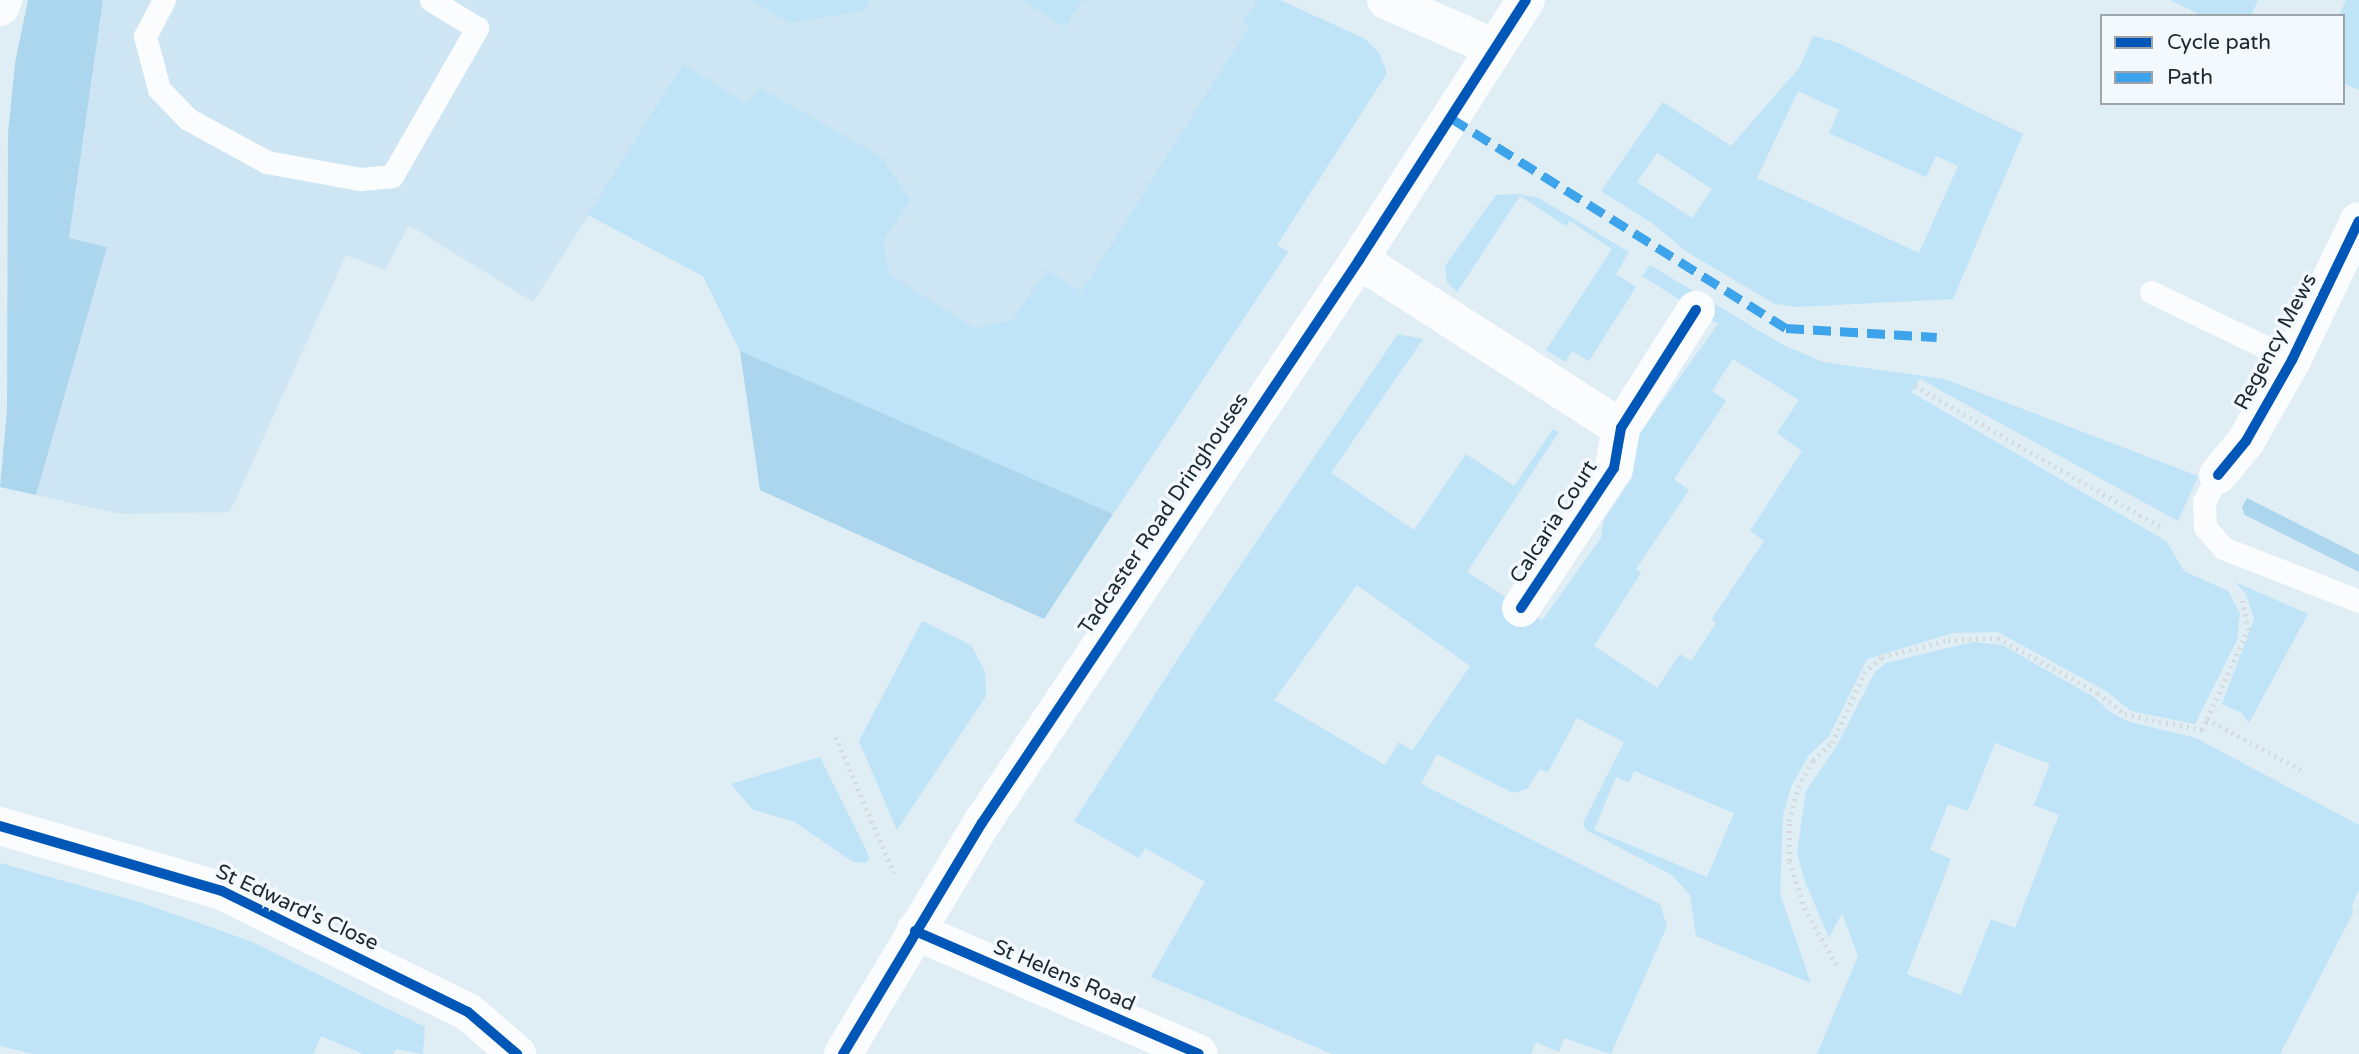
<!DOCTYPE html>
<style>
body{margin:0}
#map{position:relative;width:2359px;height:1054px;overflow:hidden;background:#dfedf5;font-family:"Varela Round",sans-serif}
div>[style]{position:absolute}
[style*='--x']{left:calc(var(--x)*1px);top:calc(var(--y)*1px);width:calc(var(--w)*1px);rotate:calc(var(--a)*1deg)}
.built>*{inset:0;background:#cee6f4}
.green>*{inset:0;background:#bfe3f7}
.forest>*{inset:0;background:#abd6ee}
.path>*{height:4.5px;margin-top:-2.25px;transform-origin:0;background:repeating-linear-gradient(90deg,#d4d9dc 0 2px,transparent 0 7px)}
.service>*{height:23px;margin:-11.5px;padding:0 11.5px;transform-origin:11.5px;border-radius:11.5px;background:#fafcfe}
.minor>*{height:38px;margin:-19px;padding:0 19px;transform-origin:19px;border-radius:19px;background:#fafcfe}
.tertiary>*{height:38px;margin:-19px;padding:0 19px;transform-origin:19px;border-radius:19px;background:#fafcfe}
.primary>*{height:38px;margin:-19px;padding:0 19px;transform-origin:19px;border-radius:19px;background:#fafcfe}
.quiet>*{height:9px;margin-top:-4.5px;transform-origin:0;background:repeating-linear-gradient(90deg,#3da3eb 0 18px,transparent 0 27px)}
.cycleway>*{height:10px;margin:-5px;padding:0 5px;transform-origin:5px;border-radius:5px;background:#0057b8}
span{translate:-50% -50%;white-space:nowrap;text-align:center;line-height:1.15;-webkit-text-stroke:7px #f3f9fd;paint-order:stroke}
.street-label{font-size:21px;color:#1c282f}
.legend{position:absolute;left:2100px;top:14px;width:245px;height:91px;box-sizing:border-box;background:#f3f9fd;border:2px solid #9da5ab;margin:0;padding:9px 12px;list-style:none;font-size:21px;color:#1c282f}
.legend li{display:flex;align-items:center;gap:14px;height:35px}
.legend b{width:35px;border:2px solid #9da5ab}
</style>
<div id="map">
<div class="built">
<div style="clip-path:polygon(103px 0,1280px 0,1365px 39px,1379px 53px,1387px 73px,1277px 245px,1288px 252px,1113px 514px,740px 351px,703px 276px,589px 215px,533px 302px,409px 225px,385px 270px,346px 255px,230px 512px,121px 514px,36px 495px,107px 247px,69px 239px)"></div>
</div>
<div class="green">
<div style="clip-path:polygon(751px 0,870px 0,864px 11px,790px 23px)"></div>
<div style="clip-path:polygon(1023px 0,1083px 0,1065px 27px)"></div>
<div style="clip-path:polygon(1258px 0,1280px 0,1365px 39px,1379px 53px,1387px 73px,1277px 245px,1288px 252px,1113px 514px,740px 351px,703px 276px,588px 215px,683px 64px,747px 104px,760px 88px,880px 156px,911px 200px,883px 240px,889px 274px,974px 328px,1012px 320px,1047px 270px,1081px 292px,1249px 26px,1243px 21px)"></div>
<div style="clip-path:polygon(2170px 0,2258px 0,2251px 16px,2203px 16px)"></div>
<div style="clip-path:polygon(2346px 0,2359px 0,2359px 90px,2343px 83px,2343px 16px,2339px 16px)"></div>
<div style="clip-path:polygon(evenodd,1813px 36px,1836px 42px,2023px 134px,1953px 299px,1796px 307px,1775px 304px,1687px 252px,1652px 223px,1601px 191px,1663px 102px,1731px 146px,1800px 67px,1813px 36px,1798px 91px,1839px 110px,1829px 133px,1926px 177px,1936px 156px,1958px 166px,1919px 253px,1757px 178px,1798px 91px,1813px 36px,1657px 153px,1712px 189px,1692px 218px,1637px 182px,1657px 153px)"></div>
<div style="clip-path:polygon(1518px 194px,1539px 198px,1629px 252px,1616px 274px,1636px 287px,1589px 361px,1572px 351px,1565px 362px,1546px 350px,1612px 249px,1570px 221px,1566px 226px,1520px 196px,1457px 292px,1447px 282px,1445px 266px,1496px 195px)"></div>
<div style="clip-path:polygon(evenodd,1650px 265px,1783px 345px,1823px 362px,1944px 379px,2198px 476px,2178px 521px,1920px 379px,1911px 392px,2166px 541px,2184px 571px,2228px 591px,2240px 613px,2237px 640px,2195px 724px,2131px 711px,2106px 691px,1998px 632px,1953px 633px,1867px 659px,1829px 736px,1809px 755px,1791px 787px,1783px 815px,1780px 894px,1811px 983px,1696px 936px,1690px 895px,1672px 875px,1586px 830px,1583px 823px,1624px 742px,1577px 718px,1548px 772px,1540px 769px,1527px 789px,1513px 793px,1437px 754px,1421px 784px,1660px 904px,1667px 926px,1611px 1054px,1564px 1038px,1559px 1052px,1536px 1042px,1531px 1054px,1332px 1054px,1151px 977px,1205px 882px,1145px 848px,1139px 858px,1074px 821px,1197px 629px,1398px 334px,1423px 339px,1331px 473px,1414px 530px,1466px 454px,1514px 486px,1553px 429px,1559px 432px,1467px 572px,1542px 621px,1601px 538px,1604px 520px,1632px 478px,1640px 433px,1718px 324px,1642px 276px,1650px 265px,1733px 359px,1799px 400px,1777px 433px,1802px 451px,1750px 531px,1764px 541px,1712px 619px,1716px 623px,1691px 661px,1680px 654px,1657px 688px,1594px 646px,1641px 573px,1636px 569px,1689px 490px,1674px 479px,1726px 401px,1712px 391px,1733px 359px,1650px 265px,1357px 585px,1470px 666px,1412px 751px,1399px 742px,1385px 765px,1274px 700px,1357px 585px,1650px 265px,1634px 771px,1734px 813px,1707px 877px,1594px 830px,1616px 777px,1629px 783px,1634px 771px)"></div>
<div style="clip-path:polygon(2235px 582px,2308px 614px,2249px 723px,2242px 713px,2222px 704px,2254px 619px,2246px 594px)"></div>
<div style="clip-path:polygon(922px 621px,971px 645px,985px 671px,986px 696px,897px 830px,859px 741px)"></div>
<div style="clip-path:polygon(evenodd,1973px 642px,2002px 645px,2094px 697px,2110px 712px,2130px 722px,2196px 738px,2359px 825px,2359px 890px,2352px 905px,2353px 913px,2280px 1054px,1817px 1054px,1858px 956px,1842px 913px,1829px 938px,1804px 879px,1797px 852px,1806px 791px,1836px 747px,1875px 672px,1886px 663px,1973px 642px,1995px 743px,2050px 764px,2034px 805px,2059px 815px,2015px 928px,1991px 919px,1961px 995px,1907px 974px,1951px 859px,1930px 850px,1948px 804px,1968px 811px,1995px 743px)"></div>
<div style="clip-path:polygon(820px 757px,866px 849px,869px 858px,866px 863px,853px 862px,793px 821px,753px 810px,731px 784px)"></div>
<div style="clip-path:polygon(0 863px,142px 903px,250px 941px,425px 1027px,423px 1054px,396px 1049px,393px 1054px,363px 1054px,321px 1036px,313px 1054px,34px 1054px,0 1046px)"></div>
</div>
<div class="forest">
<div style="clip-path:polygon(28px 0,103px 0,69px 238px,107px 247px,36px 495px,0 487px,7px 410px,8px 133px,15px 63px)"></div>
<div style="clip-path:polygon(740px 351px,1113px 514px,1044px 619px,760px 490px)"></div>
<div style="clip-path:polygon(2247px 498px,2359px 555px,2359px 572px,2245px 515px,2242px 507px)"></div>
</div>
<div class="path">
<div style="--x:1915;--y:386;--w:286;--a:29.8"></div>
<div style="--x:2207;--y:719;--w:98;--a:-65.3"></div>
<div style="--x:2248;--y:630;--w:31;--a:-101"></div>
<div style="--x:836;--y:737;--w:148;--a:66.9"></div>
<div style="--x:1836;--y:965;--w:63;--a:-119.4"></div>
<div style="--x:1805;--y:910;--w:52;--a:-108.1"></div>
<div style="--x:1789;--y:861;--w:40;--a:-90"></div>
<div style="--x:1789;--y:821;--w:35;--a:-75"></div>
<div style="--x:1798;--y:787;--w:31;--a:-61"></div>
<div style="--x:1813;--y:760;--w:25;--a:-42"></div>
<div style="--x:1832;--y:743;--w:77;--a:-65.4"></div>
<div style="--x:1864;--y:673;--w:24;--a:-42"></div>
<div style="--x:1882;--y:657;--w:68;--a:-14.4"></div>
<div style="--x:1948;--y:640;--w:50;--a:-2.3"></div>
<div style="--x:1998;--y:638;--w:114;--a:28.8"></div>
<div style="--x:2098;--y:693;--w:34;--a:38"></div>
<div style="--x:2125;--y:714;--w:79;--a:11.7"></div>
<div style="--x:2202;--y:730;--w:12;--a:-66"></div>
<div style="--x:2207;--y:719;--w:107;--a:28.5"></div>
</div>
<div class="service">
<div style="--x:164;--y:0;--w:41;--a:117.8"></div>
<div style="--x:145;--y:36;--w:55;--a:75.2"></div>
<div style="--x:159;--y:89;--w:42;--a:46"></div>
<div style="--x:188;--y:119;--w:90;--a:28.6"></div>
<div style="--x:267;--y:162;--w:95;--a:10.4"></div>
<div style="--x:360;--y:179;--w:32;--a:-5"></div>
<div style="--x:392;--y:176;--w:171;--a:-60.1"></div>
<div style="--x:477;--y:28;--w:54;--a:-148.7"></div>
<div style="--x:2151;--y:292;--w:157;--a:25.7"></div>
<div style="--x:2218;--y:475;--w:30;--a:118"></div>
<div style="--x:2204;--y:501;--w:26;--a:88"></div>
<div style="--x:2205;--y:527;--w:28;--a:49"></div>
<div style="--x:2223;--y:548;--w:146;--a:21.3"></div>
</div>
<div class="minor">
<div style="--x:1386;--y:0;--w:119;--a:23.8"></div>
<div style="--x:0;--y:7;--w:8;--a:-67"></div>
<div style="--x:1359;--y:260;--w:311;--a:32.7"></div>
<div style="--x:2218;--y:475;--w:44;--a:-50.5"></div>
<div style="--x:2246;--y:441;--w:93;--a:-60.4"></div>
<div style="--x:2292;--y:360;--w:154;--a:-64.3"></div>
<div style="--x:1521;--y:608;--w:168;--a:-56.4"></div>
<div style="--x:1614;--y:468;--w:41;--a:-80.1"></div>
<div style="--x:1621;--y:428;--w:140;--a:-57.6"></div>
<div style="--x:0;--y:826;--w:231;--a:16.3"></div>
<div style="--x:222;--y:891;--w:274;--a:26.2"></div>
<div style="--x:468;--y:1012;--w:65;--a:40.6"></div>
</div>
<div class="tertiary">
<div style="--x:915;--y:931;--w:309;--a:23.4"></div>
</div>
<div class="primary">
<div style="--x:843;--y:1054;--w:270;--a:-59"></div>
<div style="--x:982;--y:823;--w:678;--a:-56.19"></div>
<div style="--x:1359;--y:260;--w:309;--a:-57.3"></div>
</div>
<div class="quiet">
<div style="--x:1451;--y:118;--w:395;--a:32.1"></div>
<div style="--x:1786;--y:328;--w:151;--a:3.4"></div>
</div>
<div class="cycleway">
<div style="--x:2218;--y:475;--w:44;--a:-50.5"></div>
<div style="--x:2246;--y:441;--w:93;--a:-60.4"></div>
<div style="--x:2292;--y:360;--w:154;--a:-64.3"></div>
<div style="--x:1521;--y:608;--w:168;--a:-56.4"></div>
<div style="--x:1614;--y:468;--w:41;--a:-80.1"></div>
<div style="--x:1621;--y:428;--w:140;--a:-57.6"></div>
<div style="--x:0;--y:826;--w:231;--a:16.3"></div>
<div style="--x:222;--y:891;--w:274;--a:26.2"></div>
<div style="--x:468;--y:1012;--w:65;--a:40.6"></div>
<div style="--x:915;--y:931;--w:309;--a:23.4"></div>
<div style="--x:843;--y:1054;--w:270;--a:-59"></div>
<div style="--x:982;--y:823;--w:678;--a:-56.19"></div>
<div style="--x:1359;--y:260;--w:309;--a:-57.3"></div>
</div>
<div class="street-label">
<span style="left:2276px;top:342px;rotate:-62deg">Regency Mews</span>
<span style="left:1164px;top:514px;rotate:-56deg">Tadcaster Road Dringhouses</span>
<span style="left:1554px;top:522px;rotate:-57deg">Calcaria Court</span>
<span style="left:297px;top:908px;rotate:25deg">St Edward's Close</span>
<span style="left:1064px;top:976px;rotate:23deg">St Helens Road</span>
</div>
<ul class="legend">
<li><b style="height:9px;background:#0057b8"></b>Cycle path</li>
<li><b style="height:9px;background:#3da3eb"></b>Path</li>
</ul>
</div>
